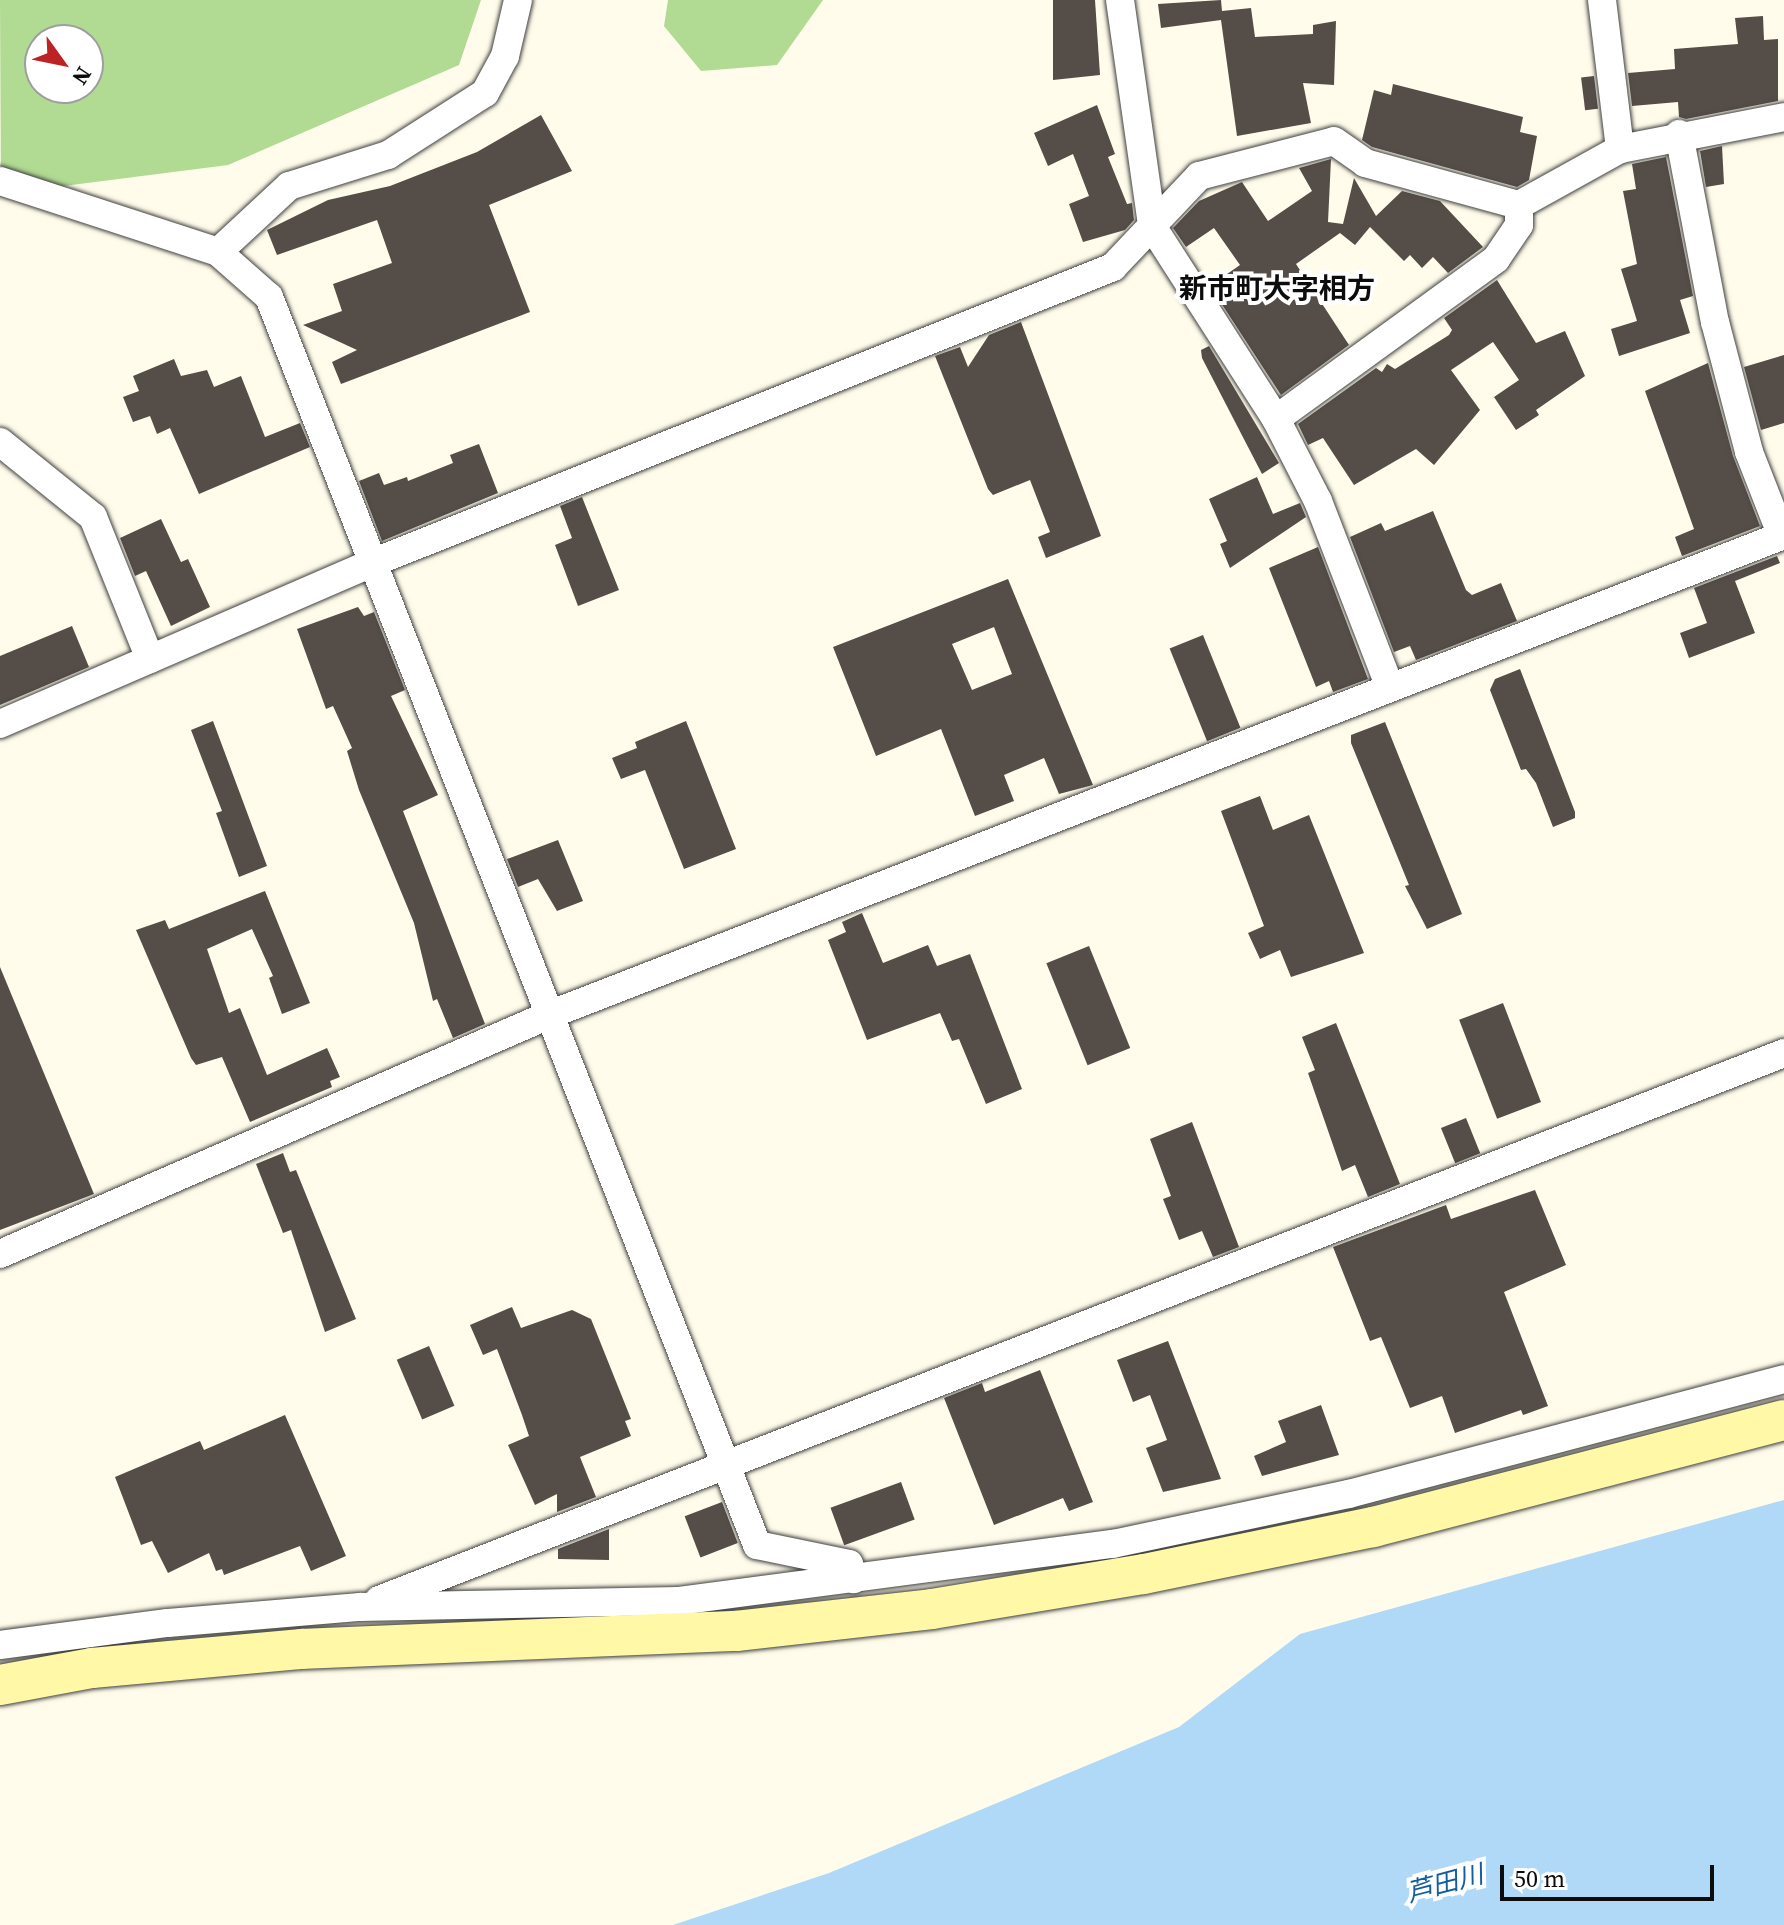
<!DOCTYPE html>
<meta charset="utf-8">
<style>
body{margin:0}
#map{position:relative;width:1784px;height:1925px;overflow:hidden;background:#fffceb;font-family:"Source Serif 4","Noto Sans JP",serif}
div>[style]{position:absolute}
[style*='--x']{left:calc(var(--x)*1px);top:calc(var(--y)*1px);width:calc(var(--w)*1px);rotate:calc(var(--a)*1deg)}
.forest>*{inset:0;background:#b1da93}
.water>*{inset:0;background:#afd9f7}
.building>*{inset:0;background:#554d48;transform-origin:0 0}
.roads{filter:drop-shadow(0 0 2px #3f3f3f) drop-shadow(0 0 2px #3f3f3f)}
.street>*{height:28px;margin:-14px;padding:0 14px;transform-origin:14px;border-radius:14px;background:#fff}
.secondary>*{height:40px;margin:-20px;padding:0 20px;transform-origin:20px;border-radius:20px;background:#fff8a6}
span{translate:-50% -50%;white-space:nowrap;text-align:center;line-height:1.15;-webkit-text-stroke:8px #fff;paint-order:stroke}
.water-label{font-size:26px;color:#145d9f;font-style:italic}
.quarter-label{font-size:28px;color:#0c0c0c;font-weight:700}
.north{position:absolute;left:24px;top:24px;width:80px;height:80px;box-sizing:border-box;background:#fff;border:2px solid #9e9e9e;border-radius:50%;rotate:123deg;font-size:22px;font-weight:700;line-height:32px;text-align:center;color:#0c0c0c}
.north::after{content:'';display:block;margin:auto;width:28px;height:36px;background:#bd2224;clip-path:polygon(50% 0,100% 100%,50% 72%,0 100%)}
.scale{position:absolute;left:1500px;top:1865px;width:214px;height:36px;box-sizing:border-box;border:4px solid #0c0c0c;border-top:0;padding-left:10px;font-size:24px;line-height:28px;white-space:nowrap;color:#0c0c0c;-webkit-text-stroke:6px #fff;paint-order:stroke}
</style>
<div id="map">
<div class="forest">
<div style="clip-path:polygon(evenodd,0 0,481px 0,459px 65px,228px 165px,1px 194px,0 0,40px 40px,88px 40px,88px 88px,40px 88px,40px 40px)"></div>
<div style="clip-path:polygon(668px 0,823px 0,777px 65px,701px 71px,664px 26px)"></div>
</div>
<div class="water">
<div style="clip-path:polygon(1784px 1500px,1784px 1925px,673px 1925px,829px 1873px,1179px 1727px,1300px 1634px)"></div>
</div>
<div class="building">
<div style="clip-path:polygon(1053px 0,1095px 0,1100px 75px,1053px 80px)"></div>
<div style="clip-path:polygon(1221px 0,1222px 11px,1251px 8px,1255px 37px,1313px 34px,1313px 25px,1336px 21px,1334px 85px,1303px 83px,1311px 123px,1237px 136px,1221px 20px,1161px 28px,1158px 4px)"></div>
<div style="clip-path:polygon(1763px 16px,1764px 40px,1778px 39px,1778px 101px,1686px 119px,1679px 117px,1678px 102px,1632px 106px,1628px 73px,1675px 69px,1674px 49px,1738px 44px,1735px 18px)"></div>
<div style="left:1594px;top:76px;width:33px;height:13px;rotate:83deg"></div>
<div style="clip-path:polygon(1393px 84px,1523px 117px,1520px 132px,1537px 136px,1529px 180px,1517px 187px,1372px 147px,1362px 140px,1374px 90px,1391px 95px)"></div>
<div style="clip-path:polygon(1097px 105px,1115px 154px,1108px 157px,1127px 204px,1132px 203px,1134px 220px,1125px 230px,1083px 242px,1069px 204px,1089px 196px,1073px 154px,1048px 166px,1034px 133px)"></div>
<div style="clip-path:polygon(541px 115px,572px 171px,489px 205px,530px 312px,341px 384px,332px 362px,357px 350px,303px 325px,342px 311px,333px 284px,392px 263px,377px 220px,277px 255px,267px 230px,328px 200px,390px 186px,477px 152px)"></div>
<div style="clip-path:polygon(1722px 146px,1724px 184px,1706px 187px,1700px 151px)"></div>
<div style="clip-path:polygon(1666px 157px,1693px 296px,1680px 300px,1690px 333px,1619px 356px,1611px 329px,1637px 321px,1621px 269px,1637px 264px,1623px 191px,1636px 189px,1632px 164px)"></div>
<div style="clip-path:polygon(1331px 159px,1328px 222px,1343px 224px,1354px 178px,1376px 216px,1402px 191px,1440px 201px,1483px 247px,1448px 273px,1433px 257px,1422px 268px,1410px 255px,1404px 261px,1370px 227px,1355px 245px,1340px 233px,1296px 264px,1349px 345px,1281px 395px,1210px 286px,1240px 265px,1214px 228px,1186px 247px,1173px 228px,1199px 201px,1242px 182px,1268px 221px,1312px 191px,1299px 168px)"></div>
<div style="clip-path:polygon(1497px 280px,1536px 343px,1565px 331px,1585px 376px,1536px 410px,1539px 415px,1516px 430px,1494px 397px,1519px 380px,1493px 342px,1451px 370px,1480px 410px,1434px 465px,1416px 449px,1354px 485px,1323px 438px,1308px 445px,1298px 424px,1376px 368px,1382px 372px,1387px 364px,1395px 369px,1449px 335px,1452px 330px,1444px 318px)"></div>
<div style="clip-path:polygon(1021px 322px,1101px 536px,1046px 558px,1038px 537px,1050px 532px,1030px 480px,993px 495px,988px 489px,935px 356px,960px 347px,968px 367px,989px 335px)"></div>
<div style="clip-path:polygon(1209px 346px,1279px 463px,1262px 474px,1202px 358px,1201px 350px)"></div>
<div style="clip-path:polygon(1784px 355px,1784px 423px,1761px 430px,1744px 367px)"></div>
<div style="clip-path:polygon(174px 359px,181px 376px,207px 370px,214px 387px,241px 376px,265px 437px,300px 423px,310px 447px,199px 494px,170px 428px,157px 434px,150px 416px,133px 422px,123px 397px,139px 391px,133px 376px)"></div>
<div style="clip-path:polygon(1708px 363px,1733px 456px,1760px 526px,1682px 556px,1675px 537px,1694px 529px,1645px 391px)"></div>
<div style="clip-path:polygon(479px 444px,498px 493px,382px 541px,359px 481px,379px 473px,384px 485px,407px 477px,408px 481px,453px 463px,450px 455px)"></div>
<div style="clip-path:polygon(1257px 477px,1273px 514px,1300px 503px,1306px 517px,1230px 568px,1220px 544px,1227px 541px,1209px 499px)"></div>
<div style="clip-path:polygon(582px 497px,619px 590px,578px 606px,555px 545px,572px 538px,560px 506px)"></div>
<div style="clip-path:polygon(1433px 511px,1466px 590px,1472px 595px,1501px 583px,1517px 621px,1416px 660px,1410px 646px,1394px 652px,1350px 537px,1381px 523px,1385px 531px)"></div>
<div style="clip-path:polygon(161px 519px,181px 562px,188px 559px,210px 607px,171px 626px,146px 571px,135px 576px,120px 538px)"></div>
<div style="clip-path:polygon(1318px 547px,1368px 679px,1333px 692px,1329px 681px,1316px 687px,1269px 568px)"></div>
<div style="clip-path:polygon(1777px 556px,1780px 563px,1735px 581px,1755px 633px,1689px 658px,1680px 633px,1707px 623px,1694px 588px)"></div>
<div style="clip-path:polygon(evenodd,1008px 579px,1093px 785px,1059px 794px,1044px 758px,1004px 775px,1014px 801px,975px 816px,941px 729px,876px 756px,833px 647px,1008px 579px,994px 627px,1012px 674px,972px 690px,952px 644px,994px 627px)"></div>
<div style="clip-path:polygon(358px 607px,364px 616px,374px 612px,405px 690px,391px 696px,438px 795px,403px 811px,485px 1024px,453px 1038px,437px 999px,433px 1001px,414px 923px,359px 790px,347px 751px,352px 748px,333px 706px,326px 709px,297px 629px)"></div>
<div style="clip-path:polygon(72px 626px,89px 667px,0 705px,0 656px)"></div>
<div style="left:1203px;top:635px;width:100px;height:36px;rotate:68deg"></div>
<div style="clip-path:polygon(1520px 669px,1575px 812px,1575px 818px,1553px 827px,1536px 783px,1526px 769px,1521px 770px,1490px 690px,1495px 679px)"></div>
<div style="clip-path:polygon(213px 721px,267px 866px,239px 877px,216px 813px,222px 811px,191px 730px)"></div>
<div style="clip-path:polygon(686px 721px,736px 849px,684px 869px,645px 770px,621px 779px,612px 758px,637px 748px,635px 742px)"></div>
<div style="clip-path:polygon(1385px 722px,1462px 914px,1427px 929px,1405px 886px,1409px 885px,1351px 743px,1351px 735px)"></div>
<div style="clip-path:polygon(1260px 796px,1273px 830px,1309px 815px,1364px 953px,1291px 977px,1280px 950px,1260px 959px,1248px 933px,1264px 926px,1221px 811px)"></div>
<div style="clip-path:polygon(558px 840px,583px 901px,557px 911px,538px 879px,518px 887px,507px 859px)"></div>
<div style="clip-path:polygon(265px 891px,310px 1003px,282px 1014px,269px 978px,273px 976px,252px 929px,207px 949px,229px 1013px,240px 1008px,267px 1075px,327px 1048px,340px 1077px,330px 1081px,332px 1087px,250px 1122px,222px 1057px,196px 1065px,191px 1058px,136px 930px,165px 920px,169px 929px)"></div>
<div style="clip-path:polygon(862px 913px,883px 963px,928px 945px,937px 966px,970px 954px,1022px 1089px,986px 1104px,959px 1039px,952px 1041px,940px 1013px,867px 1040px,828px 940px,846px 932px,842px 922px)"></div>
<div style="left:1089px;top:946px;width:110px;height:46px;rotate:68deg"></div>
<div style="clip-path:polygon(0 967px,94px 1194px,0 1230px)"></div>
<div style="left:1503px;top:1003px;width:106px;height:47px;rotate:69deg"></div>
<div style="clip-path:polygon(1336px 1023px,1400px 1184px,1368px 1197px,1355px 1165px,1342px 1171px,1308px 1073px,1315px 1070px,1302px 1037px)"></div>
<div style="left:1466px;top:1118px;width:38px;height:27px;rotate:68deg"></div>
<div style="clip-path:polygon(1192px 1122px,1239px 1247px,1213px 1257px,1202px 1231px,1179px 1240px,1163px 1199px,1171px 1196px,1150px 1139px)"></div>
<div style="clip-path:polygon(283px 1153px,290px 1172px,296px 1170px,356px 1319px,325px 1332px,291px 1230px,283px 1233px,256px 1164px)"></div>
<div style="clip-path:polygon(1535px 1190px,1566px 1265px,1504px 1292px,1548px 1406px,1523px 1415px,1521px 1410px,1455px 1433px,1442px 1396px,1410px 1408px,1381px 1337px,1370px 1341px,1333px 1247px,1446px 1205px,1451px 1219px)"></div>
<div style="clip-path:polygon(512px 1307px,521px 1328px,572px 1310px,591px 1319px,631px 1419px,625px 1421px,631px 1436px,580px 1457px,596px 1497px,557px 1512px,557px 1494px,535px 1505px,508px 1445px,529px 1436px,522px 1415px,497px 1349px,483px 1355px,470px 1325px)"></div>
<div style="clip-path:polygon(1168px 1341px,1221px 1479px,1163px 1492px,1146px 1448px,1167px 1440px,1150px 1395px,1133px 1402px,1117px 1360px)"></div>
<div style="left:429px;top:1346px;width:65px;height:35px;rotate:67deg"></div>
<div style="clip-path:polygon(1040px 1370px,1093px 1502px,1069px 1511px,1063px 1498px,994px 1525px,944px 1398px,982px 1383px,985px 1392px)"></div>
<div style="clip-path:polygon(1321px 1405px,1339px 1455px,1262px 1476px,1254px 1456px,1286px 1442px,1278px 1421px)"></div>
<div style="clip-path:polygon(285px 1415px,346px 1556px,311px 1571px,300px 1546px,224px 1575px,222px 1569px,216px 1571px,209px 1553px,168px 1573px,152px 1541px,141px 1545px,115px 1477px,200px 1441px,204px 1450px)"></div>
<div style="left:901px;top:1482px;width:40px;height:75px;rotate:70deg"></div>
<div style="left:722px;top:1502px;width:44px;height:40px;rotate:69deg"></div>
<div style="clip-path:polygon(609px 1529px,609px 1560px,558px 1559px,558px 1549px)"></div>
</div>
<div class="roads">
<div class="street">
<div style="--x:1120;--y:0;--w:228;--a:81.9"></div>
<div style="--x:1152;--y:226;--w:229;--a:57.3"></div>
<div style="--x:1276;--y:419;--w:92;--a:62.9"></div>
<div style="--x:1318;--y:501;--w:200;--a:68.9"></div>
<div style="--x:1602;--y:0;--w:150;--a:83.1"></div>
<div style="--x:1679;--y:134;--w:191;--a:79.2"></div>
<div style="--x:1715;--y:322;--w:134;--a:75.3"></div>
<div style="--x:1749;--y:452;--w:90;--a:68.6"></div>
<div style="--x:0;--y:181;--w:229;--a:18"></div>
<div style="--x:218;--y:252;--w:68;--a:41.4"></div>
<div style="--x:269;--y:297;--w:1340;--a:68.64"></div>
<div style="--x:757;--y:1545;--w:94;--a:11.7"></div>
<div style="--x:849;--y:1564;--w:16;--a:72"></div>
<div style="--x:218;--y:252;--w:97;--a:-42.9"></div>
<div style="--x:289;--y:186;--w:104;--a:-17.4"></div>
<div style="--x:388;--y:155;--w:115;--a:-32.6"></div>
<div style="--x:485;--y:93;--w:42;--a:-61.6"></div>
<div style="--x:505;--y:56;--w:57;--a:-76.9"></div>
<div style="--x:1276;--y:419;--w:272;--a:-36"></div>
<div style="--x:1496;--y:259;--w:41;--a:-55.9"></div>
<div style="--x:1519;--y:225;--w:20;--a:-90"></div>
<div style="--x:0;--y:442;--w:119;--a:38.9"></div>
<div style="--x:93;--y:517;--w:153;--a:68.1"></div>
<div style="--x:0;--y:724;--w:405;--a:-23.4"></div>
<div style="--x:372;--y:563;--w:798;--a:-21.77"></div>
<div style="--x:1113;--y:267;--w:125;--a:-46.6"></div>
<div style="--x:1199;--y:176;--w:139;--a:-14.5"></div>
<div style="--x:1334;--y:141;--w:38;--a:35"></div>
<div style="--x:1365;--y:163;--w:160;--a:15.3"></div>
<div style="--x:1519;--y:205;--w:115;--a:-29"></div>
<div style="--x:1620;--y:149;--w:167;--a:-11"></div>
<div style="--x:0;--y:1254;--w:599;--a:-23.53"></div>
<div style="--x:549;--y:1015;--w:1325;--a:-21.24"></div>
<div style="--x:379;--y:1600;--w:1508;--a:-21.27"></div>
<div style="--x:0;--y:1645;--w:169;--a:-7.5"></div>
<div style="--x:168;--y:1623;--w:193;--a:-4.8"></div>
<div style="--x:360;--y:1607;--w:318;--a:-1.1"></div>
<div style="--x:678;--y:1601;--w:439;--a:-7.5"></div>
<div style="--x:1113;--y:1544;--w:241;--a:-12"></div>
<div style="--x:1349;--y:1494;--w:450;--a:-14.8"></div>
</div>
<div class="secondary">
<div style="--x:0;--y:1685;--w:94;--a:-10.5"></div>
<div style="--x:92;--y:1668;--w:211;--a:-5.2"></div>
<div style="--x:302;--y:1649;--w:434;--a:-2.4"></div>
<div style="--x:736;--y:1631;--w:197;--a:-6.4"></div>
<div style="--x:932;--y:1609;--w:215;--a:-9.4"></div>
<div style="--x:1144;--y:1574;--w:234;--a:-11.6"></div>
<div style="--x:1373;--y:1527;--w:425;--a:-14.6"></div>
</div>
</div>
<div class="water-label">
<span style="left:1445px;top:1884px;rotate:-15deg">芦田川</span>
</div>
<div class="quarter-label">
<span style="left:1277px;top:288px">新市町大字相方</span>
</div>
<div class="north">N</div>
<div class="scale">50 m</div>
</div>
